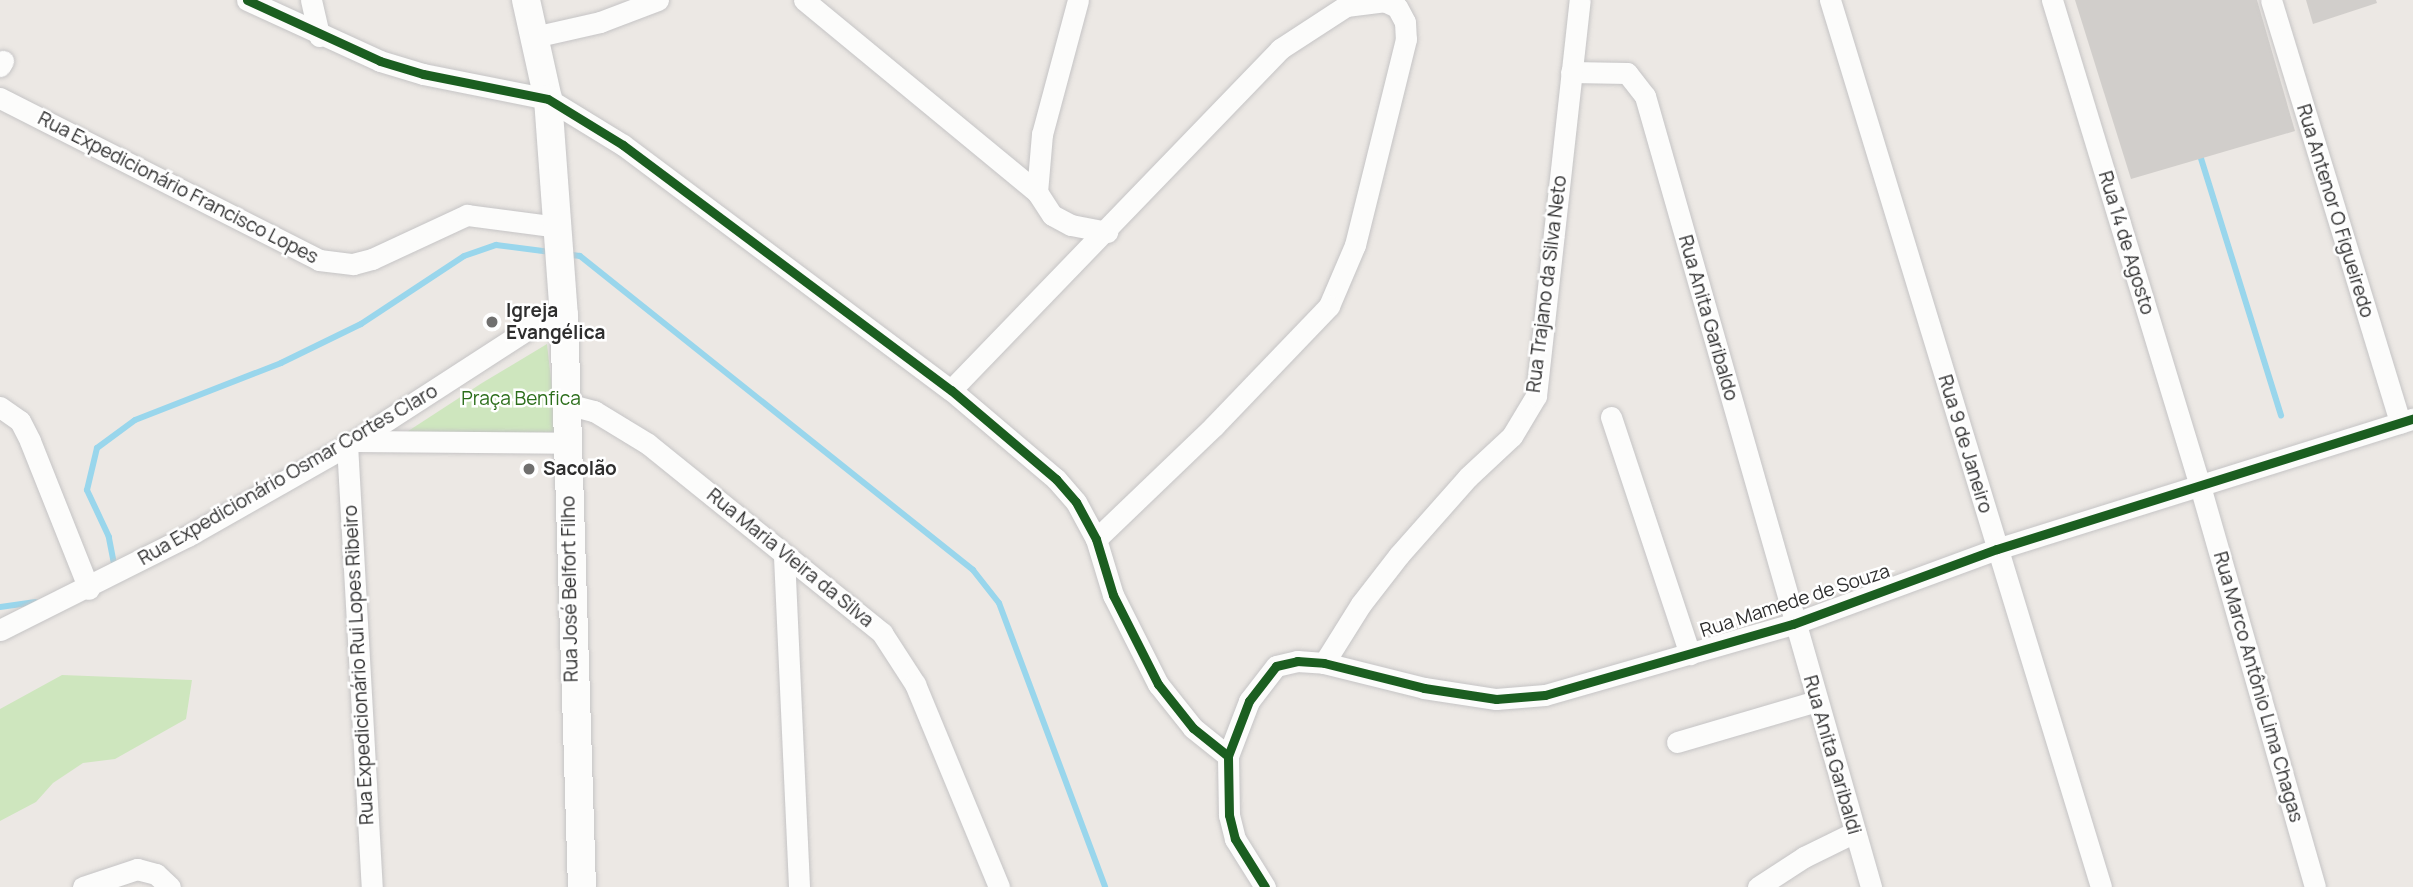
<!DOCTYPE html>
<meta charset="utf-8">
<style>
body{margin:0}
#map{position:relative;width:2413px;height:887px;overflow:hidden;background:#ece8e4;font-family:Manrope,sans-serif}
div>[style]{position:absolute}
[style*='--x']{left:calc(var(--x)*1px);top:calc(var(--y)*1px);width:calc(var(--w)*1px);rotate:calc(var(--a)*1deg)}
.green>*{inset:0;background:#cee6be}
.stream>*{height:6px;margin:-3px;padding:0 3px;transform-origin:3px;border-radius:3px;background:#99d6ec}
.building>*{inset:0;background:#d1cecb}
.roads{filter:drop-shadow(0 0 2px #c5c4c5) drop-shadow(0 0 2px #c5c4c5)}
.minor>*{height:21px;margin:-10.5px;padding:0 10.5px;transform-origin:10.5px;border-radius:10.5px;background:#fcfcfb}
.tertiary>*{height:28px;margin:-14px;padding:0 14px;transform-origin:14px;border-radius:14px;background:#fcfcfb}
.cycleway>*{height:9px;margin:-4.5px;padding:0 4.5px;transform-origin:4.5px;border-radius:4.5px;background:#1b5e20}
.dots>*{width:19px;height:19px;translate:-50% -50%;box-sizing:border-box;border:4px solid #fff;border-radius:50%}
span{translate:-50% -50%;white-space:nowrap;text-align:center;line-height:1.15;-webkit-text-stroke:5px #fff;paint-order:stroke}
.street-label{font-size:19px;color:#2e2e2e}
.poi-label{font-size:19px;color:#2e2e2e;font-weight:700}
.left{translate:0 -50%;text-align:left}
.park-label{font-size:19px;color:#2c6e1b}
</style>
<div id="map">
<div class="green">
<div style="clip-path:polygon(547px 344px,557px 432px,399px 437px,482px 383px)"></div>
<div style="clip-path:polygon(62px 675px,192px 680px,186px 719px,115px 759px,83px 763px,53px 783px,36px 802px,0 821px,0 709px)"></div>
</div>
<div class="stream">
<div style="--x:2199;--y:152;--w:276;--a:72.7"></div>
<div style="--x:565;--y:254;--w:15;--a:8"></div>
<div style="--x:580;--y:256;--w:503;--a:38.62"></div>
<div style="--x:973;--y:570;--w:42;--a:51.8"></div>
<div style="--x:999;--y:603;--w:303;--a:69.5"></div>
<div style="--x:115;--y:569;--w:33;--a:-101"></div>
<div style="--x:109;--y:537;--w:52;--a:-115.1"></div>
<div style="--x:87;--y:490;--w:43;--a:-76.6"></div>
<div style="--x:97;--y:448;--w:47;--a:-36.4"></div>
<div style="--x:135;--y:420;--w:157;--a:-21.3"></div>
<div style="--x:281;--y:363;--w:89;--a:-26"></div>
<div style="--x:361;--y:324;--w:123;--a:-33.4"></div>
<div style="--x:464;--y:256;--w:34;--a:-19"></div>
<div style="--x:496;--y:245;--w:55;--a:7.3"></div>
<div style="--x:0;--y:607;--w:36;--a:-8"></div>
</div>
<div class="building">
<div style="clip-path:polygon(2075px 0,2257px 0,2295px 131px,2131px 179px)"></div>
<div style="clip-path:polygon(2306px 0,2376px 0,2377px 3px,2313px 24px)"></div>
</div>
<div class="roads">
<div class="minor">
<div style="--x:247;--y:0;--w:146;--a:24.6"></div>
<div style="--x:380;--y:61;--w:45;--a:16.8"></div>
<div style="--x:423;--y:74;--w:127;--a:11.3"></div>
<div style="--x:548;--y:99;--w:88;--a:31.5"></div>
<div style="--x:623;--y:145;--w:409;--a:36.8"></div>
<div style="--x:951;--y:390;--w:138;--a:40.3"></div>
<div style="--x:1056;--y:479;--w:30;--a:49"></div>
<div style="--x:1076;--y:502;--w:42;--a:61.6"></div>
<div style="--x:1096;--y:539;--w:59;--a:73.1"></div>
<div style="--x:1113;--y:595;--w:100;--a:63.2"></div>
<div style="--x:1158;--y:684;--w:56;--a:51.5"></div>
<div style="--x:1193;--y:728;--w:45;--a:38.7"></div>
<div style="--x:311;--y:0;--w:37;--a:77"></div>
<div style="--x:804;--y:0;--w:302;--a:39.5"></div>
<div style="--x:1078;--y:0;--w:139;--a:105"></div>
<div style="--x:1042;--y:134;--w:58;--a:94.9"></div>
<div style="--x:1037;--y:192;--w:27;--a:57"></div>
<div style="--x:1052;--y:215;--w:21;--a:28"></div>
<div style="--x:1071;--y:225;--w:37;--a:11"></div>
<div style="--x:1830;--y:0;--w:927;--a:73.01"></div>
<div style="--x:2052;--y:0;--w:508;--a:73.06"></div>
<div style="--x:2200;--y:486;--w:417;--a:74"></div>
<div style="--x:2271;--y:0;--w:442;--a:73"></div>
<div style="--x:534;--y:37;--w:68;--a:-12.8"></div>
<div style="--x:600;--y:22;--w:62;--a:-20.8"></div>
<div style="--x:0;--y:66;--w:6;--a:-59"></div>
<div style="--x:1571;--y:72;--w:56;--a:1"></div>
<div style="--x:1627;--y:73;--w:29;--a:52"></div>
<div style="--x:1645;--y:96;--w:823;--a:74.05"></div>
<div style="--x:0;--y:98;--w:358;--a:26.9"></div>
<div style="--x:319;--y:260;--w:34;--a:7"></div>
<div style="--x:353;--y:264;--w:20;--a:-15"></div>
<div style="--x:372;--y:259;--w:105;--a:-24.9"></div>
<div style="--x:467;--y:215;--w:92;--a:7.5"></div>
<div style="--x:951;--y:390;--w:474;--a:-46"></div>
<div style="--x:1280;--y:49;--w:79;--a:-33.1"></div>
<div style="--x:1346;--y:6;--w:38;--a:-7"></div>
<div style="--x:1384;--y:1;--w:14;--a:25"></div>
<div style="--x:1397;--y:7;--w:17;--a:62"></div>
<div style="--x:1405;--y:22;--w:17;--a:87"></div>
<div style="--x:1406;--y:39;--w:212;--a:103.9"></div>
<div style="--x:1355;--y:245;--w:66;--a:113.1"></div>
<div style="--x:1329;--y:306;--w:166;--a:133.8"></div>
<div style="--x:1214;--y:426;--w:163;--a:136.2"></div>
<div style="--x:567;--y:404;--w:28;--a:15"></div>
<div style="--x:594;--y:411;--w:63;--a:31.4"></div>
<div style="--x:648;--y:444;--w:301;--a:38.9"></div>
<div style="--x:882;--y:633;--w:61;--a:57.1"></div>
<div style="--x:915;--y:684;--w:220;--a:67.5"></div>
<div style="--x:0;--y:407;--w:24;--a:35"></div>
<div style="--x:20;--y:421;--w:22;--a:63"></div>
<div style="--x:30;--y:441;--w:159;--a:68.3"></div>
<div style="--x:1611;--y:417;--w:250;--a:71.6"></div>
<div style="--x:355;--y:441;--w:211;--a:0.5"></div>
<div style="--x:347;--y:444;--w:444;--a:86.8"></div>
<div style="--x:784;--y:556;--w:331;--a:87.4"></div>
<div style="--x:0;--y:630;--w:210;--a:-26.6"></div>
<div style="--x:188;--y:536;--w:192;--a:-29.6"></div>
<div style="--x:355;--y:441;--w:216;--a:-32.9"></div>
<div style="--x:536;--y:324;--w:29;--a:-18"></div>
<div style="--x:1324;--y:663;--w:70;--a:-57.9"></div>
<div style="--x:1361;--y:604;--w:62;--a:-52.2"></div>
<div style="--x:1399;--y:555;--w:104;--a:-48.5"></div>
<div style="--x:1468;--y:477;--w:60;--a:-43"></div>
<div style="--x:1512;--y:436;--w:47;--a:-59"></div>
<div style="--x:1536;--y:396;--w:398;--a:-83.7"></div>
<div style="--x:1677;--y:742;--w:145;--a:-16.4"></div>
<div style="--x:83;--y:887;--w:57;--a:-18.4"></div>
<div style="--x:137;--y:869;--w:20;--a:15"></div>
<div style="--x:156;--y:874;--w:19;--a:43"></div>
<div style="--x:1265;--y:887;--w:57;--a:-122"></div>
<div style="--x:1235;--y:839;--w:25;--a:-104"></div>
<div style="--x:1229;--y:815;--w:59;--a:-91"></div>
<div style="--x:1228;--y:756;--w:59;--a:-69.1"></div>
<div style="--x:1249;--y:701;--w:44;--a:-52.4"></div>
<div style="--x:1276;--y:666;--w:22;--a:-13"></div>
<div style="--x:1297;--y:661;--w:27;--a:4"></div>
<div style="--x:1324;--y:663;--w:103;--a:14"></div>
<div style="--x:1424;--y:688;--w:73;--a:8.7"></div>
<div style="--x:1496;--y:699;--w:49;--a:-4.7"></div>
<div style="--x:1545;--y:695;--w:258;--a:-16"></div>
<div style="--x:1793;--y:624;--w:217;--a:-20.2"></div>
<div style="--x:1997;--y:549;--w:436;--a:-17.4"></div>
<div style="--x:1758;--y:887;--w:55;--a:-33.1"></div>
<div style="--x:1804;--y:857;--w:57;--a:-26.1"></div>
</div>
<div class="tertiary">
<div style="--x:526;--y:0;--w:101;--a:77.5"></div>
<div style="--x:548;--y:99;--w:217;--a:85.8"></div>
<div style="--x:564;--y:315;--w:572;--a:88.2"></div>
</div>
</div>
<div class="cycleway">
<div style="--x:247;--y:0;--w:146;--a:24.6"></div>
<div style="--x:380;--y:61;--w:45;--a:16.8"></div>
<div style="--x:423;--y:74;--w:127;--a:11.3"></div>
<div style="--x:548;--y:99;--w:88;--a:31.5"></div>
<div style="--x:623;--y:145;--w:409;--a:36.8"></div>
<div style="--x:951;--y:390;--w:138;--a:40.3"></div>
<div style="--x:1056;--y:479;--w:30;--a:49"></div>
<div style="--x:1076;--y:502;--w:42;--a:61.6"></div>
<div style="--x:1096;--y:539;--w:59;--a:73.1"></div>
<div style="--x:1113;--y:595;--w:100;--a:63.2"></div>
<div style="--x:1158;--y:684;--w:56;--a:51.5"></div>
<div style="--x:1193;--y:728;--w:45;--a:38.7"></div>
<div style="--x:1265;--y:887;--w:57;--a:-122"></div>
<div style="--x:1235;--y:839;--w:25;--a:-104"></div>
<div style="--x:1229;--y:815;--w:59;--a:-91"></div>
<div style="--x:1228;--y:756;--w:59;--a:-69.1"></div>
<div style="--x:1249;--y:701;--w:44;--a:-52.4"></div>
<div style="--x:1276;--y:666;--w:22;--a:-13"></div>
<div style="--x:1297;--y:661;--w:27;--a:4"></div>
<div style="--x:1324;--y:663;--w:103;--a:14"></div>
<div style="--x:1424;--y:688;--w:73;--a:8.7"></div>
<div style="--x:1496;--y:699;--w:49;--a:-4.7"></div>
<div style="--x:1545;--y:695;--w:258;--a:-16"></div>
<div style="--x:1793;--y:624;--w:217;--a:-20.2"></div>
<div style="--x:1997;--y:549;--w:436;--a:-17.4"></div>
</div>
<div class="dots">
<div style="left:492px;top:322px;background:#706f6e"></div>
<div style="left:529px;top:469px;background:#706f6e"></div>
</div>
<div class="street-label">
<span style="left:178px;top:188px;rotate:27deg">Rua Expedicionário Francisco Lopes</span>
<span style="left:2335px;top:211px;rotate:73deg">Rua Antenor O Figueiredo</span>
<span style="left:2126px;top:243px;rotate:73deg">Rua 14 de Agosto</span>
<span style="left:1547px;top:284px;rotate:-83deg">Rua Trajano da Silva Neto</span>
<span style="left:1708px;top:318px;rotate:74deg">Rua Anita Garibaldo</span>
<span style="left:1965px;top:444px;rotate:73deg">Rua 9 de Janeiro</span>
<span style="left:288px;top:475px;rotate:-30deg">Rua Expedicionário Osmar Cortes Claro</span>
<span style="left:790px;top:558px;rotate:39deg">Rua Maria Vieira da Silva</span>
<span style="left:570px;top:589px;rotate:-91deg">Rua José Belfort Filho</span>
<span style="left:1795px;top:601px;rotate:-18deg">Rua Mamede de Souza</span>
<span style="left:359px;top:665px;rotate:-93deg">Rua Expedicionário Rui Lopes Ribeiro</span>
<span style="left:2258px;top:687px;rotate:74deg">Rua Marco Antônio Lima Chagas</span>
<span style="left:1832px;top:755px;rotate:74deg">Rua Anita Garibaldi</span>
</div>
<div class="poi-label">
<span class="left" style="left:506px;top:322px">Igreja<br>Evangélica</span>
<span class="left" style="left:543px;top:469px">Sacolão</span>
</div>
<div class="park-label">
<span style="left:521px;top:399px">Praça Benfica</span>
</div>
</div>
